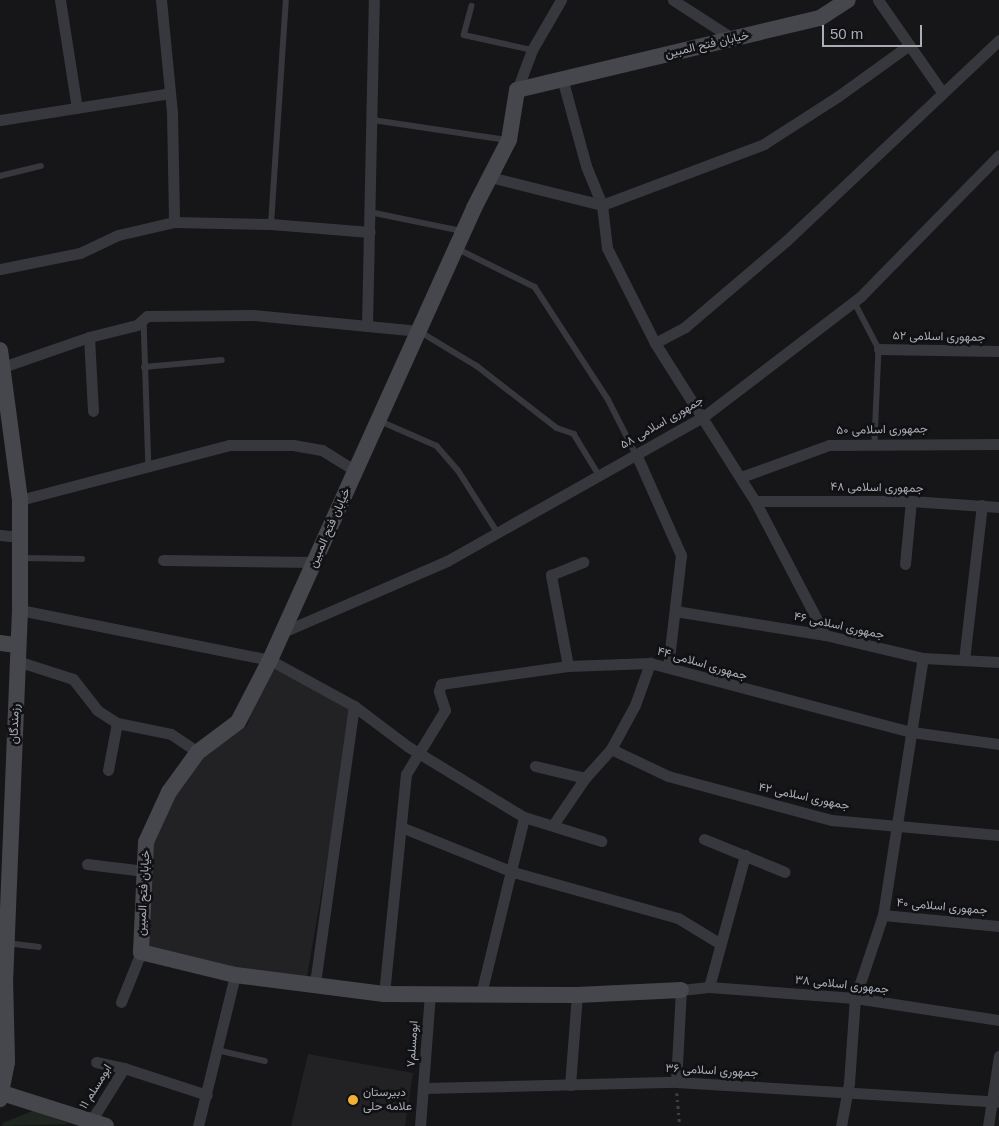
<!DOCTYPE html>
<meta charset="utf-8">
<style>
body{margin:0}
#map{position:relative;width:999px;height:1126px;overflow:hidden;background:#161618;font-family:Arial,Vazirmatn,sans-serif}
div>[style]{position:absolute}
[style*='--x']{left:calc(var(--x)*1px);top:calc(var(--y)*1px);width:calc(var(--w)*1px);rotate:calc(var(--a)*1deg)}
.built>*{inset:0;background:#222225}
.green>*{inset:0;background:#1e261f}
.path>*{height:2.5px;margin-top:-1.25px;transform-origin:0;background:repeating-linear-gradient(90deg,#3d3f44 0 2.5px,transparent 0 6.5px)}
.lane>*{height:5.5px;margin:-2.75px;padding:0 2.75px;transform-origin:2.75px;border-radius:2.75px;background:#37383d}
.street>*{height:11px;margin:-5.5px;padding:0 5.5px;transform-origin:5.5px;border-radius:5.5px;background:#37383d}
.secondary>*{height:16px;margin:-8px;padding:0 8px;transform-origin:8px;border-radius:8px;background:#45474d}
.dots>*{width:14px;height:14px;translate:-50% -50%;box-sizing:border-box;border:2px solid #111113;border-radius:50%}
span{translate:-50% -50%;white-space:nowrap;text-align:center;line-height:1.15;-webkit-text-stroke:5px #111113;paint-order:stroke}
.street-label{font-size:12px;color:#a8adb8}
.poi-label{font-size:12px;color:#a8adb8}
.left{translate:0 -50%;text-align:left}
.scale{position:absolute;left:822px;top:25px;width:100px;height:22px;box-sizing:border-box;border:2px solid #a8adb8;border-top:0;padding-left:6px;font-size:15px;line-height:18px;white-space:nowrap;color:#a8adb8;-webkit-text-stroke:4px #111113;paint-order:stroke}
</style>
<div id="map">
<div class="built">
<div style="clip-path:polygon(270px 660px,354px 706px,306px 982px,141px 952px,146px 842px,198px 752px,247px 726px)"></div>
<div style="clip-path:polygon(308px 1054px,413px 1073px,405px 1126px,291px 1126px)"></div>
</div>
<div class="green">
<div style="clip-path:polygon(35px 1110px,69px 1124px,2px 1126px,3px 1123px)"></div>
</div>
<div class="path">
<div style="--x:677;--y:1093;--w:33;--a:85"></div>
</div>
<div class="lane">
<div style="--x:472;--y:6;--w:30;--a:105"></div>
<div style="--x:464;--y:35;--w:70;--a:12.4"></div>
<div style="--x:373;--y:120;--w:135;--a:8.5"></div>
<div style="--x:0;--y:176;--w:42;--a:-13.7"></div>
<div style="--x:370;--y:212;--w:94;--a:11.7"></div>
<div style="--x:271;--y:224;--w:225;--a:-86.2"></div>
<div style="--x:458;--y:249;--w:86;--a:26.3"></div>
<div style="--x:535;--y:287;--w:134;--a:56.9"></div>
<div style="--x:608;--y:399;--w:62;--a:63"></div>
<div style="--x:854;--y:301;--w:54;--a:62.5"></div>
<div style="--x:879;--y:349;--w:93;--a:92.5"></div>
<div style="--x:144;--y:320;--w:147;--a:88.1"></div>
<div style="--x:419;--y:331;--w:68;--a:31.1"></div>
<div style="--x:477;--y:366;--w:101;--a:37.8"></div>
<div style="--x:557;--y:428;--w:18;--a:19"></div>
<div style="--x:574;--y:434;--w:48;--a:58.6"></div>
<div style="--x:144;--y:367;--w:78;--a:-5.1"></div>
<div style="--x:380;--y:421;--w:62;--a:23.7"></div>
<div style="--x:437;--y:446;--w:32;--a:49"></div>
<div style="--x:458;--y:470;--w:75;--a:57.6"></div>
<div style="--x:22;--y:558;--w:60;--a:1"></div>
<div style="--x:7;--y:943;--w:32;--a:7"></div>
<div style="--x:217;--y:1050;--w:49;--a:12.9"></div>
</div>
<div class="street">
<div style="--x:60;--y:0;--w:109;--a:81.1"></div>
<div style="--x:161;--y:0;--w:114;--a:84.4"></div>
<div style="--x:172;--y:113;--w:109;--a:88.9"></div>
<div style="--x:673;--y:0;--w:74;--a:32.8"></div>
<div style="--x:878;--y:0;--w:112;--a:55.2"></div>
<div style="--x:562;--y:78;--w:91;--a:74.7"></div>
<div style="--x:586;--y:166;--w:42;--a:67.7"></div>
<div style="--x:602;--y:205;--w:43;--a:83.4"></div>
<div style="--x:607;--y:248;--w:106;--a:63.2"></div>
<div style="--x:655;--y:343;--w:187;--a:57.7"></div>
<div style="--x:755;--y:501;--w:151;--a:62.4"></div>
<div style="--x:517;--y:90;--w:43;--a:-69.4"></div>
<div style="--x:532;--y:50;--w:58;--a:-59.9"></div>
<div style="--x:0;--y:120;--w:172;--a:-9"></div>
<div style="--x:490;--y:177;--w:115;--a:14"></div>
<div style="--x:602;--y:205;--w:173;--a:-20.6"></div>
<div style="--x:764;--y:144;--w:87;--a:-32.8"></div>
<div style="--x:837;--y:97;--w:89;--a:-35.8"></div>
<div style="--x:0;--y:269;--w:82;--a:-11.3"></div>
<div style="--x:80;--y:253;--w:42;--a:-25.3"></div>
<div style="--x:118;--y:235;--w:57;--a:-13.1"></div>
<div style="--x:174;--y:222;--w:97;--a:1.2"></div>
<div style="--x:271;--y:224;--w:99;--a:4.6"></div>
<div style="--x:367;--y:326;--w:326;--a:-88.8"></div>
<div style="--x:89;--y:337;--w:74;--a:86.9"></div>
<div style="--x:655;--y:343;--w:34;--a:-28"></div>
<div style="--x:685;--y:327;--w:133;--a:-40.4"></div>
<div style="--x:786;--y:241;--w:293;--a:-43.3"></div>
<div style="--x:879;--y:349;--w:120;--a:1"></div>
<div style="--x:0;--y:368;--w:94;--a:-19.2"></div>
<div style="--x:89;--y:337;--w:49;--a:-14"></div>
<div style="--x:137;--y:325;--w:13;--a:-42"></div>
<div style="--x:147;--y:316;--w:106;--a:-0.5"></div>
<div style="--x:253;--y:315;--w:167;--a:5.5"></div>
<div style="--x:636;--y:454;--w:111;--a:66"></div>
<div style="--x:681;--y:555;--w:113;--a:96.6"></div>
<div style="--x:741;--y:477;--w:94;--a:-20"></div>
<div style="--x:829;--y:445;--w:170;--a:-0.3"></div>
<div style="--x:20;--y:500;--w:216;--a:-14.7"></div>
<div style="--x:229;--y:445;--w:64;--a:0"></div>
<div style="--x:293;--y:445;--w:29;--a:10"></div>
<div style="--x:322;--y:450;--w:39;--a:32"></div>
<div style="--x:755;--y:501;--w:156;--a:0"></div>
<div style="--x:911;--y:501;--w:88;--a:3.9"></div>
<div style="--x:0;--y:535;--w:20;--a:6"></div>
<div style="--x:163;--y:560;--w:151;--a:0.8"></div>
<div style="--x:905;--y:564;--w:63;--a:-84.6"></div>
<div style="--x:20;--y:610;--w:255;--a:11.3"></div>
<div style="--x:270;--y:660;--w:96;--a:28.7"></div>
<div style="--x:354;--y:706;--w:66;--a:37"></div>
<div style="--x:407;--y:746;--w:137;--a:31.3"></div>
<div style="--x:524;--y:817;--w:81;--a:17.3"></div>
<div style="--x:675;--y:611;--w:152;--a:9.1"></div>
<div style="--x:825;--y:635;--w:101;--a:13.2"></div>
<div style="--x:923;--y:658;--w:76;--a:3"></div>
<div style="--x:283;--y:632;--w:179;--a:-23.4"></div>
<div style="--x:447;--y:561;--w:294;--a:-29.4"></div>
<div style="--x:703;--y:417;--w:199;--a:-37.4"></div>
<div style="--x:861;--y:296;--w:197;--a:-45.6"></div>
<div style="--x:964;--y:660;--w:156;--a:-83.4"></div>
<div style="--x:17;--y:661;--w:59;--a:17.8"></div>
<div style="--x:73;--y:679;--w:39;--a:52"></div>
<div style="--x:97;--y:710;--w:24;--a:33"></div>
<div style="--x:117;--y:723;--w:55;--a:11.5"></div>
<div style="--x:171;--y:734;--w:32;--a:34"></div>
<div style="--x:568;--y:666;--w:93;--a:-100.6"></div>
<div style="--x:551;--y:575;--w:35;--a:-22"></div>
<div style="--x:611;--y:749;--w:63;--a:25.3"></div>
<div style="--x:668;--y:776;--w:169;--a:15.1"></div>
<div style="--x:831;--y:820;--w:169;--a:5.1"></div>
<div style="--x:535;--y:766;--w:51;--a:13.5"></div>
<div style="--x:108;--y:770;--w:48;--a:-79.2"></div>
<div style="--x:553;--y:825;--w:57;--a:-55.8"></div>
<div style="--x:585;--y:778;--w:39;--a:-48"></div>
<div style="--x:611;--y:749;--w:50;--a:-61.4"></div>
<div style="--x:635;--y:705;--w:45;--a:-70.3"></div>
<div style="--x:401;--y:827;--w:121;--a:21.9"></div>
<div style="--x:513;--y:872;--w:171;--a:15.6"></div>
<div style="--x:678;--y:918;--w:48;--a:31.4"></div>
<div style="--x:704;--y:839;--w:87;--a:22.2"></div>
<div style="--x:87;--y:864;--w:58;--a:6.9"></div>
<div style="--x:883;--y:915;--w:117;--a:5.4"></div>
<div style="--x:315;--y:983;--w:280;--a:-82"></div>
<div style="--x:709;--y:987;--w:137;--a:-74.7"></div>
<div style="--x:384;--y:994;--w:221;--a:-84.3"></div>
<div style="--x:406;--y:774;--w:75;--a:-58.6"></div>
<div style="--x:445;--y:710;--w:20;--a:-108"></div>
<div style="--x:439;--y:691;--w:7;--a:-74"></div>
<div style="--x:441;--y:684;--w:128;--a:-8.1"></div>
<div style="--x:568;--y:666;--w:82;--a:-2.1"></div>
<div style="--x:650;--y:663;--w:271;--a:14.8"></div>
<div style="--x:912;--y:732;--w:88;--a:7.9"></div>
<div style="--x:481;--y:994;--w:182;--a:-76.3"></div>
<div style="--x:121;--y:1002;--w:54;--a:-68.2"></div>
<div style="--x:96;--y:1062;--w:29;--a:12"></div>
<div style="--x:124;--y:1068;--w:87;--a:18"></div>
<div style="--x:676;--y:1082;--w:92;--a:-86.9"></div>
<div style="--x:681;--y:990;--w:28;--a:-6"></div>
<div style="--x:709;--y:987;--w:146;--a:4.3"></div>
<div style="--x:855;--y:998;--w:146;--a:8.7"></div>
<div style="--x:570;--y:1085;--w:90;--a:-85.6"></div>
<div style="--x:424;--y:1088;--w:252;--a:-1.4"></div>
<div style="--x:676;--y:1082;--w:324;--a:3.5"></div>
<div style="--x:91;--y:1121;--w:62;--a:-58.1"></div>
<div style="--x:198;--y:1126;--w:155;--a:-76.2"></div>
<div style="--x:420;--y:1126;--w:132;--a:-85.7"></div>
<div style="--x:841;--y:1126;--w:44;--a:-79.5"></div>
<div style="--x:849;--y:1083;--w:85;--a:-86"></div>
<div style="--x:855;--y:998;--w:88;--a:-71.4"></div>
<div style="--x:883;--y:915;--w:260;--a:-81.2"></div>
<div style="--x:988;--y:1126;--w:71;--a:-81.1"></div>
</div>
<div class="secondary">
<div style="--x:0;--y:350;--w:151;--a:82.4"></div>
<div style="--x:20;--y:500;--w:110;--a:90"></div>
<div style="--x:20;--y:610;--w:368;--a:92.3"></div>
<div style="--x:5;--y:978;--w:84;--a:88.6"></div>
<div style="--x:7;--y:1062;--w:38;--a:101"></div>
<div style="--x:0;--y:643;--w:17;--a:7"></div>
<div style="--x:681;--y:990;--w:104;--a:177.2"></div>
<div style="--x:577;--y:995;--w:193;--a:-179.7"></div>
<div style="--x:384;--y:994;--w:150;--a:-172.7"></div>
<div style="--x:235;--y:975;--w:97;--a:-166.3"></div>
<div style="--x:141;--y:952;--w:110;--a:-87.4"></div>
<div style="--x:146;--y:842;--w:55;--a:-65.3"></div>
<div style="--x:169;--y:792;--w:49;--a:-54.1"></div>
<div style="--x:198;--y:752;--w:50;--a:-36.9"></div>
<div style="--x:238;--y:722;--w:70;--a:-62.7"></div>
<div style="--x:270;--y:660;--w:496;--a:-65.7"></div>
<div style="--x:474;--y:208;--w:76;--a:-62.8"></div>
<div style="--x:509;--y:140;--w:51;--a:-80.9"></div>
<div style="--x:517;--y:90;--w:311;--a:-13.4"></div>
<div style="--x:820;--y:18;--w:33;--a:-33"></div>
<div style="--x:2;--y:1093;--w:109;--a:17.6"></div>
</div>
<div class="dots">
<div style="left:353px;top:1100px;background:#f2b134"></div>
</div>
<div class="street-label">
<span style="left:707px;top:45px;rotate:-13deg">خیابان فتح المبین</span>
<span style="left:939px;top:337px;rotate:1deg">جمهوری اسلامی ۵۲</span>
<span style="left:662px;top:423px;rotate:-30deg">جمهوری اسلامی ۵۸</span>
<span style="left:882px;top:430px;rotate:-1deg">جمهوری اسلامی ۵۰</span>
<span style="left:877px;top:488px;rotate:1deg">جمهوری اسلامی ۴۸</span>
<span style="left:330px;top:528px;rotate:-66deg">خیابان فتح المبین</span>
<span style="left:839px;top:626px;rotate:12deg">جمهوری اسلامی ۴۶</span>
<span style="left:702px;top:664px;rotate:16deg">جمهوری اسلامی ۴۴</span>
<span style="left:15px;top:724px;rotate:-88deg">رزمندگان</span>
<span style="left:804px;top:797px;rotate:12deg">جمهوری اسلامی ۴۲</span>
<span style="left:144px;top:893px;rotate:-87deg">خیابان فتح المبین</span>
<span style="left:942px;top:907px;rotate:5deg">جمهوری اسلامی ۴۰</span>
<span style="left:842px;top:985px;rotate:6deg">جمهوری اسلامی ۳۸</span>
<span style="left:413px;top:1044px;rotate:-86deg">ابومسلم۷</span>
<span style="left:712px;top:1071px;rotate:3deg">جمهوری اسلامی ۳۶</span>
<span style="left:96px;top:1087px;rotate:-58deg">ابومسلم ۱۱</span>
</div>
<div class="poi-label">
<span class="left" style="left:363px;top:1100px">دبیرستان<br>علامه حلی</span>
</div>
<div class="scale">50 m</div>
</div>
